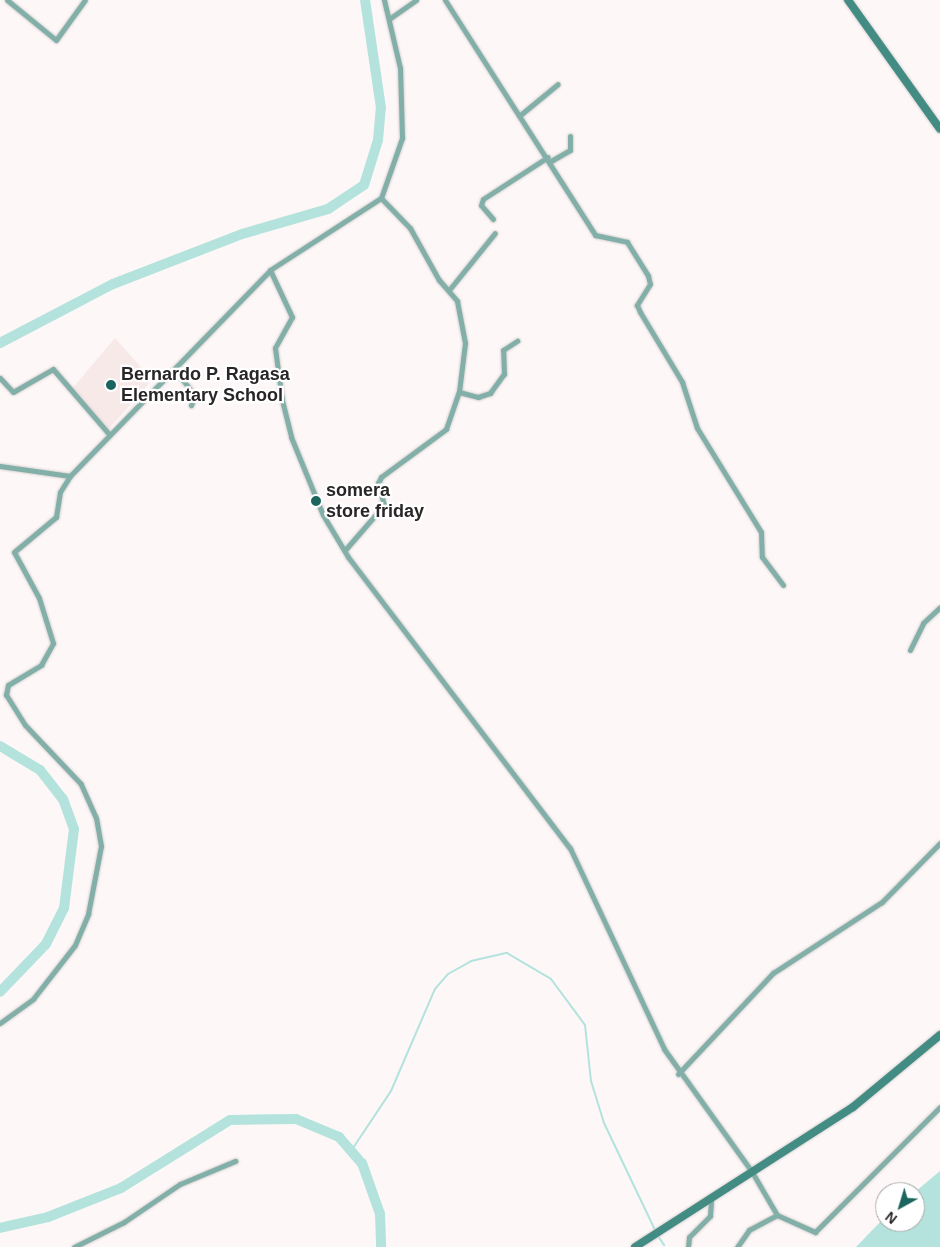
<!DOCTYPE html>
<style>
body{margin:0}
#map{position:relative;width:940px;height:1247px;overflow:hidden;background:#fdf7f7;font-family:Arial,sans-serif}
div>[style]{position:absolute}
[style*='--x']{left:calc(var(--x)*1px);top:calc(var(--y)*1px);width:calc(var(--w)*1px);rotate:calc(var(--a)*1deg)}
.built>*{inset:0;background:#f8e9e9}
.water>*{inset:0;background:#b3e3dc}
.stream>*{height:2px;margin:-1px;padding:0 1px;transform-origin:1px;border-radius:1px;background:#b3e3dc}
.river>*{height:10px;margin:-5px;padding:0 5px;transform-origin:5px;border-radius:5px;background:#b3e3dc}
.roads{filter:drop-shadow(0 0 1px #d7d1d1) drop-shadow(0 0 1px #d7d1d1)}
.street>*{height:5px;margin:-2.5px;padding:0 2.5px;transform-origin:2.5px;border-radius:2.5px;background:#82b0a9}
.secondary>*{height:8px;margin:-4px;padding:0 4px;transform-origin:4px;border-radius:4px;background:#428c83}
.dots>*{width:14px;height:14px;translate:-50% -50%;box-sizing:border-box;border:2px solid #fff;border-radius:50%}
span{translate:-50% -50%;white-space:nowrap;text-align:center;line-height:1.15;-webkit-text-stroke:4.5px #fff;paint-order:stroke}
.poi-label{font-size:18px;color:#282626;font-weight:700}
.left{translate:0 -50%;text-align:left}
.north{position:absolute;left:875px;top:1182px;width:50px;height:50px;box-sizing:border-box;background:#fff;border:1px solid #a9a8a8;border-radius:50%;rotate:219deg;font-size:14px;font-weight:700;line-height:20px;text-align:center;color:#282626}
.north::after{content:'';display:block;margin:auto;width:18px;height:22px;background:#1a655d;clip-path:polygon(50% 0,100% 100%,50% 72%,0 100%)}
</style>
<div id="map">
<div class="built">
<div style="clip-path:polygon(115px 338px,152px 380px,108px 430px,71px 390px)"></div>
</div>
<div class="water">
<div style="clip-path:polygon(940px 1171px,940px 1247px,856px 1247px,885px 1217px,885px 1222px,915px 1222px,915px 1192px)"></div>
</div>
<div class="stream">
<div style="--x:351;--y:1151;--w:72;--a:-56.3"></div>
<div style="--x:391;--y:1091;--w:111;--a:-66.7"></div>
<div style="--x:435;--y:989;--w:20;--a:-49"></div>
<div style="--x:448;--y:974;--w:26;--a:-29"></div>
<div style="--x:471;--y:961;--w:37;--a:-13"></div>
<div style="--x:507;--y:953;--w:51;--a:30.6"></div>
<div style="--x:551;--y:979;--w:57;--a:53.5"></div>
<div style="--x:585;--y:1025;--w:56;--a:83.9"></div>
<div style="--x:591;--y:1081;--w:44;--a:72.8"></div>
<div style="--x:604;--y:1123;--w:121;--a:64.5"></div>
<div style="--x:658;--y:1236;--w:11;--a:56"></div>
</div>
<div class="river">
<div style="--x:0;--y:343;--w:127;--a:-27.6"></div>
<div style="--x:113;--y:284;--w:138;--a:-21.2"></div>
<div style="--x:242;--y:234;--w:90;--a:-16.2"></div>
<div style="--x:328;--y:209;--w:43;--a:-33.7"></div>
<div style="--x:364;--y:185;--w:47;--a:-72.7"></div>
<div style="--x:378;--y:140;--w:32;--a:-85"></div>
<div style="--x:381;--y:108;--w:109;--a:-98.4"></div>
<div style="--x:0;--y:746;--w:47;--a:31"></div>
<div style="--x:40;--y:770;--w:37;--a:52"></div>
<div style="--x:63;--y:799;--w:32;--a:70"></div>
<div style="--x:74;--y:829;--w:80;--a:97.2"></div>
<div style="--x:64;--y:908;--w:40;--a:116.6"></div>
<div style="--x:46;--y:944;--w:66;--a:133.8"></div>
<div style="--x:0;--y:1228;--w:49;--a:-12.9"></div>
<div style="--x:48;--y:1217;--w:79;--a:-21.7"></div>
<div style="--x:121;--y:1188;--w:128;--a:-32"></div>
<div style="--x:230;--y:1120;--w:66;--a:-0.9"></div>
<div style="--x:296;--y:1119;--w:47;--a:22.7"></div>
<div style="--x:339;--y:1137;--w:35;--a:49"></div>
<div style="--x:362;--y:1163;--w:54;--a:70.6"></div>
<div style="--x:380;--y:1214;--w:33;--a:88"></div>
</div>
<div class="roads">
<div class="street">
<div style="--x:7;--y:0;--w:63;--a:39.2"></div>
<div style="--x:56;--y:40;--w:49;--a:-54.1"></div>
<div style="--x:445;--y:0;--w:279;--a:57.4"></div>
<div style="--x:595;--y:235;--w:33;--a:12"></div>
<div style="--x:627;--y:242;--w:40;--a:58"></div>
<div style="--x:648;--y:276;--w:8;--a:76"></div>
<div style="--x:650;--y:284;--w:25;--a:122"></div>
<div style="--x:637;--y:305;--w:8;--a:67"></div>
<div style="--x:640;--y:312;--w:82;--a:59"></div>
<div style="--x:682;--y:382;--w:48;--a:71.9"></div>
<div style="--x:697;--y:428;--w:122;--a:58.4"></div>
<div style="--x:761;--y:532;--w:25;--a:88"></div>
<div style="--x:762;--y:557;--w:35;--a:53"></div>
<div style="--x:389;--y:19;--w:33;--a:-35"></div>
<div style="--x:519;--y:116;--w:50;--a:-39.4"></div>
<div style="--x:551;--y:161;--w:22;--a:-30"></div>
<div style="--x:570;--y:150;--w:14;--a:-90"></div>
<div style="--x:381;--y:198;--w:42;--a:46"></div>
<div style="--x:410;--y:228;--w:60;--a:60.9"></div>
<div style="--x:439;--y:280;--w:28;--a:49"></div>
<div style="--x:457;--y:301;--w:43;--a:79.2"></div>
<div style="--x:465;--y:343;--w:49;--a:97"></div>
<div style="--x:459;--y:392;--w:20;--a:15"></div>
<div style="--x:478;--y:397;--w:13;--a:-18"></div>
<div style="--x:490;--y:393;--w:24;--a:-54"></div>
<div style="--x:504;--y:374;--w:24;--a:-92"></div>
<div style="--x:503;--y:350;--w:17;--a:-33"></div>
<div style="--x:493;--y:219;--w:18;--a:-131"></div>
<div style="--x:481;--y:205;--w:6;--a:-72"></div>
<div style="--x:483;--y:199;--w:77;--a:-32.9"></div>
<div style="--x:270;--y:270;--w:52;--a:64.9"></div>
<div style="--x:292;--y:317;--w:35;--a:119"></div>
<div style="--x:275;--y:348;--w:52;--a:82.3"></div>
<div style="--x:282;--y:400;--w:38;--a:76"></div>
<div style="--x:291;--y:437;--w:84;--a:67.7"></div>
<div style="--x:323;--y:515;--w:49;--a:59.2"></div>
<div style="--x:348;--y:557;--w:366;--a:52.7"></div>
<div style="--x:570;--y:848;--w:222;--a:64.9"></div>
<div style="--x:664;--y:1049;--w:151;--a:54.4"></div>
<div style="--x:752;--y:1172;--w:50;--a:59.8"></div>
<div style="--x:777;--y:1215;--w:32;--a:152"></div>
<div style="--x:749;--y:1230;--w:21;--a:125"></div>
<div style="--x:449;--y:290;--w:73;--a:-51.1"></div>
<div style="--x:175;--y:370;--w:33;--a:52"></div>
<div style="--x:195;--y:396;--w:10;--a:114"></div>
<div style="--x:0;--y:378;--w:19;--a:47"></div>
<div style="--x:13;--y:392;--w:46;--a:-29.9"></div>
<div style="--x:53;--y:369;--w:86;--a:49.3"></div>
<div style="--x:0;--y:466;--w:71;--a:8.1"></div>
<div style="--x:345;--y:550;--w:60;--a:-49.1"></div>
<div style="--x:384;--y:505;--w:23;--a:-105"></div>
<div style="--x:378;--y:483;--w:7;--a:-63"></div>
<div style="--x:381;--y:477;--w:81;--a:-36.4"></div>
<div style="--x:446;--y:429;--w:39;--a:-71"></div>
<div style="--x:910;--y:650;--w:30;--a:-64"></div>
<div style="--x:923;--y:623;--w:23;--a:-43"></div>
<div style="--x:0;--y:1023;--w:41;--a:-36"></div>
<div style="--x:33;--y:999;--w:68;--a:-52.1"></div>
<div style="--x:75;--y:945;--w:34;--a:-67"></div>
<div style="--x:88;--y:914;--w:69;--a:-79.2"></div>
<div style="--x:101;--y:846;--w:28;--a:-100"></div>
<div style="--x:96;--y:818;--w:37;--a:-114"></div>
<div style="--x:81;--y:784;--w:81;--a:-133.5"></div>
<div style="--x:25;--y:725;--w:36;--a:-122"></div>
<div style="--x:6;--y:695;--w:10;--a:-79"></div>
<div style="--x:8;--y:685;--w:39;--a:-31"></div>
<div style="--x:41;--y:665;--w:25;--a:-61"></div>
<div style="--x:53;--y:643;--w:47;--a:-107.3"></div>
<div style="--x:39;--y:598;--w:52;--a:-118.5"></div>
<div style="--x:14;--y:552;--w:55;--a:-39.8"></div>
<div style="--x:56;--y:517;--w:25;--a:-81"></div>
<div style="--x:60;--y:492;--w:19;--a:-58"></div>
<div style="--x:70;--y:476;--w:287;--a:-45.8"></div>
<div style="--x:270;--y:270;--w:132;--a:-33"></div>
<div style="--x:381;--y:198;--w:64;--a:-70.7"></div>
<div style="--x:402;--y:138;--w:70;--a:-91.6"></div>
<div style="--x:400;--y:68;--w:70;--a:-103.2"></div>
<div style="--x:678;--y:1074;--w:139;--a:-46.8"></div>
<div style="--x:773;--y:973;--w:130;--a:-33.1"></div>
<div style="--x:882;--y:902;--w:83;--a:-45.5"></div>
<div style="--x:777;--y:1215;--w:42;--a:24.1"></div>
<div style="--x:815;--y:1232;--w:177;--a:-45"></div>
<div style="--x:74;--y:1247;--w:56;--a:-26.6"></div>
<div style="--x:124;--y:1222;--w:68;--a:-34.2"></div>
<div style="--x:180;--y:1184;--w:60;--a:-22.7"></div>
<div style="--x:688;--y:1247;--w:10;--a:-84"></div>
<div style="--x:689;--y:1237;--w:30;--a:-45"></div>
<div style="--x:710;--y:1216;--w:16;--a:-86"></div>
</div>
<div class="secondary">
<div style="--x:848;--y:0;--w:158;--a:54.5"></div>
<div style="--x:635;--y:1247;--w:259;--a:-32.7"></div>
<div style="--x:853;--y:1107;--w:113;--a:-39.6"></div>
</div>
</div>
<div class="dots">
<div style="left:111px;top:385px;background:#1a655d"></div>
<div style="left:316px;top:501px;background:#1a655d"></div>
</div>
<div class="poi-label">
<span class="left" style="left:121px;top:385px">Bernardo P. Ragasa<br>Elementary School</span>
<span class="left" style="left:326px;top:501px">somera<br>store friday</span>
</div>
<div class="north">N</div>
</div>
